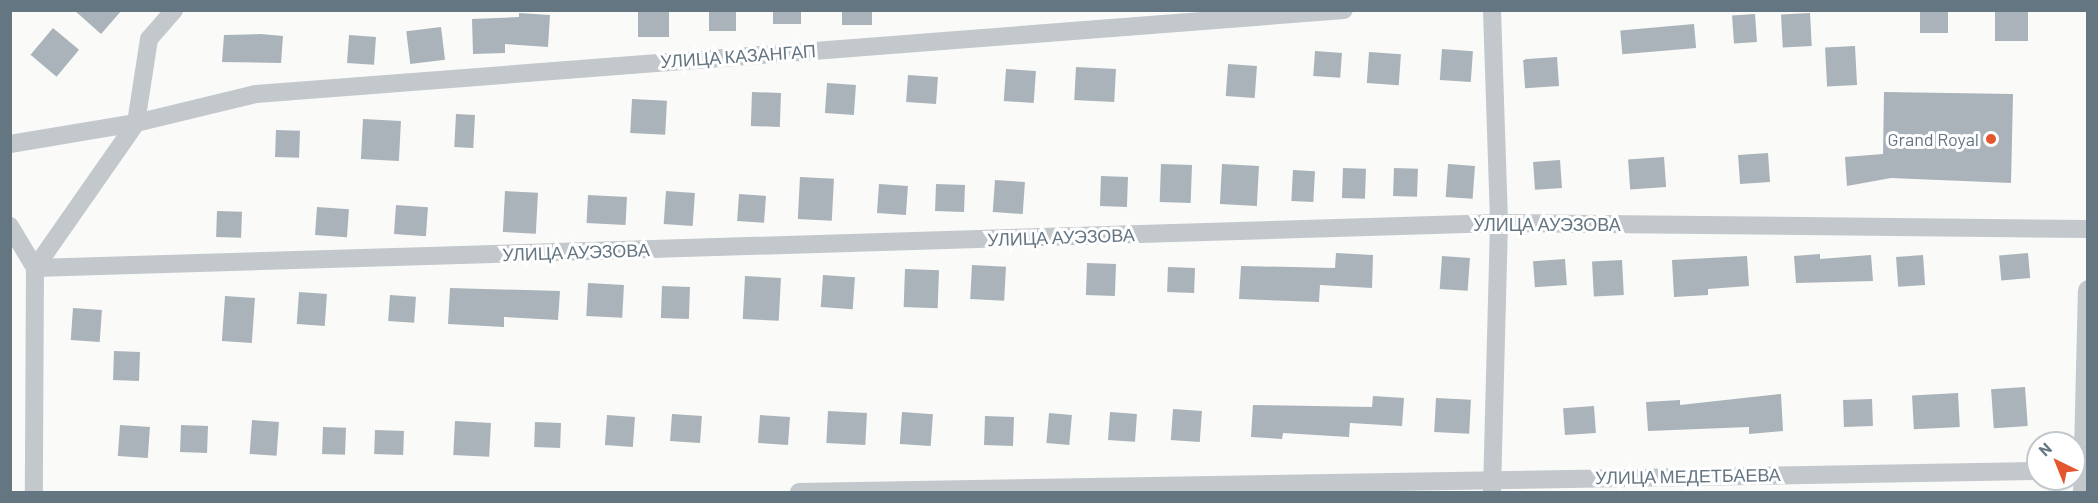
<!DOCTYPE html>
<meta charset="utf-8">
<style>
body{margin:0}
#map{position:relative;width:2098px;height:503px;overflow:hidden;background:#fafaf8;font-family:Barlow,sans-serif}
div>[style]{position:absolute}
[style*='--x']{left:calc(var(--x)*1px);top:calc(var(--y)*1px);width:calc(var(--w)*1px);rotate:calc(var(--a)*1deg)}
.building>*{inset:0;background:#aab3b9;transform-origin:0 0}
.minor>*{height:18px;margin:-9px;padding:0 9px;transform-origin:9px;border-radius:9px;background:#c3c8cc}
.tertiary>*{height:21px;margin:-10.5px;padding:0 10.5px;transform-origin:10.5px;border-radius:10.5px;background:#c3c8cc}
.dots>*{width:16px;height:16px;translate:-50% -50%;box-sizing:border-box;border:3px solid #fff;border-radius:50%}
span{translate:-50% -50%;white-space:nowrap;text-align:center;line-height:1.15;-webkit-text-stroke:6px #fff;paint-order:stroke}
.street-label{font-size:18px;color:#657683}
.poi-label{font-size:18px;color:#657683}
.right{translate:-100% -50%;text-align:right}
.frame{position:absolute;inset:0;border:12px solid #657683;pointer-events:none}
.north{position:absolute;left:2026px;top:431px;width:60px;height:60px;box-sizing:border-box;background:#fff;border:2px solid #c1c8cd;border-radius:50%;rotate:317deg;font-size:16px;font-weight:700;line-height:24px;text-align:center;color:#657683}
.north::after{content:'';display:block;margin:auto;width:21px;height:27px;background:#e4572e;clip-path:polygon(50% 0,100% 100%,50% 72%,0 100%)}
</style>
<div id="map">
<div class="building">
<div style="clip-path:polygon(74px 10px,122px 10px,101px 34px)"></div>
<div style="left:638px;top:10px;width:31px;height:27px"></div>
<div style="left:709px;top:10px;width:27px;height:21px"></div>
<div style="left:773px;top:10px;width:28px;height:14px"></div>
<div style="left:842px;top:10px;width:30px;height:15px"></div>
<div style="left:1920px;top:10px;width:28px;height:23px"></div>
<div style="left:1995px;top:10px;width:33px;height:31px"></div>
<div style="clip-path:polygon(519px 13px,550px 15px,548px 47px,505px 44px,505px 53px,473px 54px,472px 19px,519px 17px)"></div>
<div style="left:1810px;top:13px;width:33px;height:29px;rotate:87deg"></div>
<div style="left:1755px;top:14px;width:28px;height:23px;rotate:86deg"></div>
<div style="left:1694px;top:24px;width:24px;height:74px;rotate:85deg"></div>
<div style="left:441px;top:27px;width:33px;height:35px;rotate:83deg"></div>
<div style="left:53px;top:28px;width:34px;height:35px;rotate:40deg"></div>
<div style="clip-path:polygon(261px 34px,283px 36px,281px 63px,222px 62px,224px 35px)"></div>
<div style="left:349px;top:35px;width:27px;height:28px;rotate:4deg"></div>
<div style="left:1855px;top:46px;width:39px;height:30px;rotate:87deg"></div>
<div style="left:1442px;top:49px;width:31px;height:31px;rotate:4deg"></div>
<div style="left:1315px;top:51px;width:27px;height:25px;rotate:4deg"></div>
<div style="left:1369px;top:52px;width:32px;height:31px;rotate:4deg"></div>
<div style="left:1557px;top:57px;width:29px;height:34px;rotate:86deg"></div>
<div style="left:1228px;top:64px;width:29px;height:32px;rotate:4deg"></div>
<div style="left:1076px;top:67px;width:40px;height:33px;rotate:3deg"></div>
<div style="left:1006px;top:69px;width:30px;height:32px;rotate:4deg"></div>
<div style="left:908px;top:75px;width:30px;height:27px;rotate:4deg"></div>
<div style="left:827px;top:83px;width:29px;height:30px;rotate:4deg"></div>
<div style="left:752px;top:92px;width:29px;height:34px;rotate:2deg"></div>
<div style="clip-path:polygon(1884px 92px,2013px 94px,2011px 183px,1891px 178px,1847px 186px,1845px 157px,1883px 154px)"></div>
<div style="left:632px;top:99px;width:35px;height:34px;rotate:3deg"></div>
<div style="left:456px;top:114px;width:19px;height:33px;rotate:3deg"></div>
<div style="left:363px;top:119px;width:38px;height:40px;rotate:3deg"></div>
<div style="left:276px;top:130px;width:24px;height:27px;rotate:2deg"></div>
<div style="left:1768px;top:153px;width:29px;height:30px;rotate:86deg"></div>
<div style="left:1664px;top:157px;width:30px;height:36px;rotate:86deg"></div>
<div style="left:1560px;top:160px;width:28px;height:27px;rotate:86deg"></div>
<div style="left:1161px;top:164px;width:31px;height:38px;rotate:2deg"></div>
<div style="left:1222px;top:164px;width:37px;height:40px;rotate:3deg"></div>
<div style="left:1448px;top:164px;width:27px;height:33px;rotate:4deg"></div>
<div style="left:1343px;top:168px;width:23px;height:30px;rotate:2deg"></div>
<div style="left:1394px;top:168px;width:24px;height:28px;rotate:2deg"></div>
<div style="left:1293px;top:170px;width:22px;height:31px;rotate:3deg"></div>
<div style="left:1101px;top:176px;width:27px;height:30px;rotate:2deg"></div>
<div style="left:800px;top:177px;width:34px;height:42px;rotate:3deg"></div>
<div style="left:995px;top:180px;width:30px;height:32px;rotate:4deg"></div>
<div style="left:879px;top:184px;width:29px;height:29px;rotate:4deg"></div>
<div style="left:936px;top:184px;width:29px;height:27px;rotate:2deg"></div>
<div style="left:505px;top:191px;width:33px;height:41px;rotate:3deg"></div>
<div style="left:666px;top:191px;width:29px;height:33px;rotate:4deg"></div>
<div style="left:739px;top:194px;width:27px;height:27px;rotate:4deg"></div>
<div style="left:588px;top:195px;width:39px;height:28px;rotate:3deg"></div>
<div style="left:396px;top:205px;width:32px;height:29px;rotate:4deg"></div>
<div style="left:317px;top:207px;width:32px;height:28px;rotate:4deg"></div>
<div style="left:217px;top:211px;width:25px;height:26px;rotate:2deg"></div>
<div style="clip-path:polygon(1336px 253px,1373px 255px,1372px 288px,1320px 285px,1319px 302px,1239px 299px,1241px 266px,1335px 268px)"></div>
<div style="left:2028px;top:253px;width:25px;height:29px;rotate:85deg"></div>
<div style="clip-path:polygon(1820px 254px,1820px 259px,1871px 255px,1873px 281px,1796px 283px,1794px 256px)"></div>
<div style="left:1923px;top:255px;width:30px;height:27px;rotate:86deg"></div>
<div style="left:1442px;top:256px;width:28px;height:33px;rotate:4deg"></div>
<div style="clip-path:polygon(1747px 256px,1749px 286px,1708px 289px,1708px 295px,1674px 297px,1672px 260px)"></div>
<div style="left:1565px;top:259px;width:26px;height:32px;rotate:86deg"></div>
<div style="left:1622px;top:260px;width:35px;height:30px;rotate:87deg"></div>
<div style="left:1087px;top:263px;width:29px;height:32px;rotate:2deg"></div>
<div style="left:972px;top:265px;width:34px;height:34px;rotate:3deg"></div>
<div style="left:1168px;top:267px;width:27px;height:25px;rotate:2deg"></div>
<div style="left:905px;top:269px;width:34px;height:38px;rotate:2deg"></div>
<div style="left:823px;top:275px;width:32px;height:32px;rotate:4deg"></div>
<div style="left:745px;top:276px;width:36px;height:43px;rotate:3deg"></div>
<div style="left:588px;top:283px;width:36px;height:33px;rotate:3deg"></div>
<div style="left:662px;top:286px;width:28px;height:32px;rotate:2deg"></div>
<div style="clip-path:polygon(450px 288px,560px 291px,558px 320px,504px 317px,504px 327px,448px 324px)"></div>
<div style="left:299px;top:292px;width:28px;height:32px;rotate:4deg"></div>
<div style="left:390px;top:295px;width:26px;height:26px;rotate:4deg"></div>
<div style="left:225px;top:296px;width:30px;height:45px;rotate:4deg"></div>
<div style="left:73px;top:308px;width:29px;height:32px;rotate:4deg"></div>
<div style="left:114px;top:351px;width:26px;height:29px;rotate:2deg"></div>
<div style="left:2025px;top:387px;width:39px;height:34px;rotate:86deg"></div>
<div style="left:1958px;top:393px;width:34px;height:46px;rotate:87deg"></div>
<div style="clip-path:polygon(1781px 394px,1783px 431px,1749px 434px,1749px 427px,1648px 431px,1646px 402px,1680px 400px,1680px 405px)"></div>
<div style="clip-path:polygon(1373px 396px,1404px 398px,1402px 426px,1350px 423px,1349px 437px,1283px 433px,1282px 439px,1251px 437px,1253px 405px,1372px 407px)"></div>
<div style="left:1436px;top:398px;width:35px;height:34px;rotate:3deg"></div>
<div style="left:1872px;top:399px;width:27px;height:29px;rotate:88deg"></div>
<div style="left:1594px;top:406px;width:27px;height:31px;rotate:86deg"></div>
<div style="left:1173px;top:409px;width:29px;height:31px;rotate:4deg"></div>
<div style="left:828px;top:411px;width:39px;height:32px;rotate:3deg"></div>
<div style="left:902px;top:412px;width:31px;height:32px;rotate:4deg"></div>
<div style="left:1110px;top:412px;width:27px;height:28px;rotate:4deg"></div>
<div style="left:1049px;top:413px;width:23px;height:30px;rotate:5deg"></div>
<div style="left:672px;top:414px;width:30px;height:27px;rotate:4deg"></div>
<div style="left:607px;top:415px;width:28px;height:30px;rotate:4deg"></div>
<div style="left:760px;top:415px;width:30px;height:28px;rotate:4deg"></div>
<div style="left:985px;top:416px;width:29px;height:29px;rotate:2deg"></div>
<div style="left:252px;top:420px;width:27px;height:34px;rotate:4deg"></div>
<div style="left:455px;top:421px;width:36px;height:34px;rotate:3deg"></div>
<div style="left:535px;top:422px;width:26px;height:25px;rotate:2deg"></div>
<div style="left:120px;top:425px;width:30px;height:31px;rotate:4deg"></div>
<div style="left:181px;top:425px;width:27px;height:27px;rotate:2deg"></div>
<div style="left:323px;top:427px;width:23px;height:27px;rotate:2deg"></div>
<div style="left:375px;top:430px;width:29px;height:24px;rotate:2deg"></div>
</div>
<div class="minor">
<div style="--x:1492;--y:10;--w:213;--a:88.1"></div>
<div style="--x:1499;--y:223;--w:269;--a:91.5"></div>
<div style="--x:10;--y:144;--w:128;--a:-9.5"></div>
<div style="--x:136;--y:123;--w:123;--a:-13.6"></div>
<div style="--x:256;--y:94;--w:1091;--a:-4.41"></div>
<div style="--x:10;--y:226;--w:49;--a:59.2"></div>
<div style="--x:35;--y:268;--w:224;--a:90.3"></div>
<div style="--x:35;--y:268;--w:1465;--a:-1.76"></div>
<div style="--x:1499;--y:223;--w:589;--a:0.58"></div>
<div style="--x:35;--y:268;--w:177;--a:-55.1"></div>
<div style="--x:136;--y:123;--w:85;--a:-81.2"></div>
<div style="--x:149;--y:39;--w:38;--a:-49"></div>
<div style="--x:799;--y:492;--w:1239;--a:-0.97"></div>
</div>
<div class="tertiary">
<div style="--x:2083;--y:492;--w:202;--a:-88.6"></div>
</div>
<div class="dots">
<div style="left:1991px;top:139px;background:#e4572e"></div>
</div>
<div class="street-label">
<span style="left:738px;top:56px;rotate:-4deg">УЛИЦА КАЗАНГАП</span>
<span style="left:1547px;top:224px">УЛИЦА АУЭЗОВА</span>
<span style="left:1061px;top:237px;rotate:-2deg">УЛИЦА АУЭЗОВА</span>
<span style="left:576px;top:252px;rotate:-2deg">УЛИЦА АУЭЗОВА</span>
<span style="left:1688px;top:476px;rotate:-1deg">УЛИЦА МЕДЕТБАЕВА</span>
</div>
<div class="poi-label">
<span class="right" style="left:1979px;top:139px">Grand Royal</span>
</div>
<div class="frame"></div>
<div class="north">N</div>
</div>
